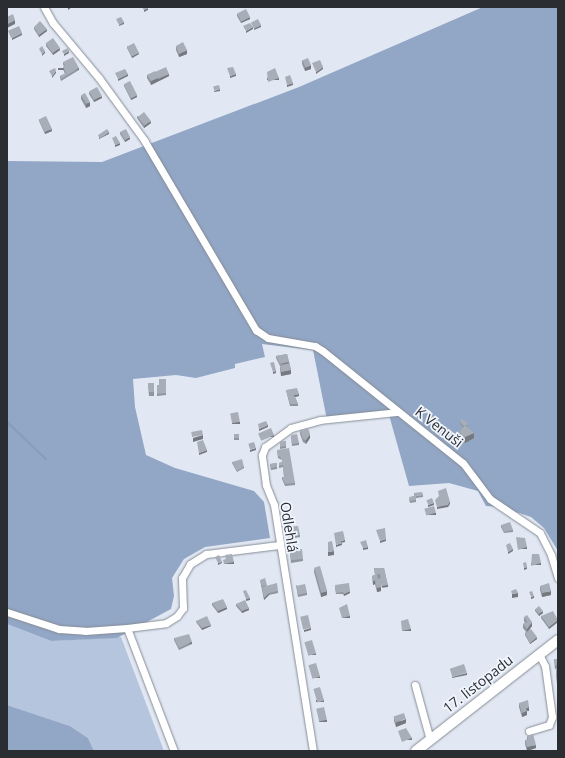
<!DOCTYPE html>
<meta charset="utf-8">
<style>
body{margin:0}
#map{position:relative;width:565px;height:758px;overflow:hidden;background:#e1e8f3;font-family:"Open Sans",sans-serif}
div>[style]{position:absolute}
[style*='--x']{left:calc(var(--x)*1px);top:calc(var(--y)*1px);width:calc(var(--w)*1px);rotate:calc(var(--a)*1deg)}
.green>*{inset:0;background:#b6c5de}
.forest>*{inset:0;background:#92a6c5}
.stream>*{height:2px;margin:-1px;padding:0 1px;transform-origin:1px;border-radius:1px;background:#879bba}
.roads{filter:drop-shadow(0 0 1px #868c96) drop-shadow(0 0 1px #868c96)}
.street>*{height:7px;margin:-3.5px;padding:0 3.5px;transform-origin:3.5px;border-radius:3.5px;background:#fff}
.secondary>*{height:10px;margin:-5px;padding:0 5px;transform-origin:5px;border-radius:5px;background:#fff}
.wall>*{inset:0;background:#90969e;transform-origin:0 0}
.shaded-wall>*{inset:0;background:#757a81;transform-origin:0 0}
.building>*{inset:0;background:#a7aeb8;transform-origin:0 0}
span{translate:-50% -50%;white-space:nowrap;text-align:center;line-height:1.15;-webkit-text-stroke:3.5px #f0f5fe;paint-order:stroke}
.street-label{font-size:14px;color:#2a2d31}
.frame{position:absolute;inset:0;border:8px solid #2a2d31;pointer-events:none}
</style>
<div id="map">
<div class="green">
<div style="clip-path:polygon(7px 624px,51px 641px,121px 637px,164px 751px,94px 751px,88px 738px,70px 726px,7px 705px)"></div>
</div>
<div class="forest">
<div style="clip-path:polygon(483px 7px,558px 7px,558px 551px,544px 528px,531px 517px,501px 507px,486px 506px,478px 491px,449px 483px,409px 486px,389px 415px,327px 420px,313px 350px,262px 344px,265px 357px,235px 364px,235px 368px,196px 378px,176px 375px,133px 379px,135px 407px,146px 455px,175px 468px,254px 491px,264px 502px,270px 538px,205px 547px,184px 559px,172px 578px,174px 596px,171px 609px,117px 638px,51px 641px,7px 624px,7px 161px,102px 162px,299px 87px)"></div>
<div style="clip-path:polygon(7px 705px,70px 726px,88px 738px,94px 751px,7px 751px)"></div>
</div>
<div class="stream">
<div style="--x:7;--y:422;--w:54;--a:43.5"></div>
</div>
<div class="roads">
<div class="street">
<div style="--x:44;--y:7;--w:18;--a:61"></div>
<div style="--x:53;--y:23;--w:72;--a:50.1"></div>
<div style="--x:99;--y:78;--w:77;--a:54"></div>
<div style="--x:144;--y:140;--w:221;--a:59.5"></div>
<div style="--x:256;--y:330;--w:14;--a:34"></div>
<div style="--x:268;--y:338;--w:48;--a:9.7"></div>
<div style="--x:315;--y:346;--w:9;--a:32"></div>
<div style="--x:323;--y:351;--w:179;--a:38.7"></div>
<div style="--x:463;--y:463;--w:45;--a:53.1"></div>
<div style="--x:490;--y:499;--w:60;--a:34.2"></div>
<div style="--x:540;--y:533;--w:25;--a:63"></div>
<div style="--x:551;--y:555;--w:24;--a:73"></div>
<div style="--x:7;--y:612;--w:55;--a:18.1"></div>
<div style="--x:59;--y:629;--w:26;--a:4"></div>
<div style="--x:85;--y:631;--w:42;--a:-4.1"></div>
<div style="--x:127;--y:628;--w:132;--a:69.1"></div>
<div style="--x:127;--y:628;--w:39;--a:-7"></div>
<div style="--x:166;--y:623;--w:13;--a:-32"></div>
<div style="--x:177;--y:616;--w:10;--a:-53"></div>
<div style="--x:183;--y:608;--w:30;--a:-92"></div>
<div style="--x:182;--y:578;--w:16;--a:-60"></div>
<div style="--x:190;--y:564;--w:19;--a:-32"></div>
<div style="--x:206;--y:554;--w:74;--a:-7"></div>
<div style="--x:415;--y:685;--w:57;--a:74.7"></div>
<div style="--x:529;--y:731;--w:21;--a:-17"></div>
<div style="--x:549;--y:725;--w:9;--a:-69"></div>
<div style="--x:552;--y:717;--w:51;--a:-97.8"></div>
<div style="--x:545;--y:666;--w:13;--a:-117"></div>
<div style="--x:313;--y:751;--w:249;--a:-99"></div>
<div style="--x:274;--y:505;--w:22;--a:-112"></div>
<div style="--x:266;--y:485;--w:30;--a:-98"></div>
<div style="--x:262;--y:455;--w:9;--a:-69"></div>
<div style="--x:265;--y:447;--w:32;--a:-36"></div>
<div style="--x:291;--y:428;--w:30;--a:-15"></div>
<div style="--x:320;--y:420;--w:78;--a:-5.9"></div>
</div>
<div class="secondary">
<div style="--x:416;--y:751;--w:180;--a:-38"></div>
</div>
</div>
<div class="wall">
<div style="clip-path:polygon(237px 14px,250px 19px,241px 23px,237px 16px)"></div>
<div style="clip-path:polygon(34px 27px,47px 31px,39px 37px,34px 29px)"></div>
<div style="clip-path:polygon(46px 44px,60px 50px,53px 55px,46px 46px)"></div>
<div style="clip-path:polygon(127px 46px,139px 54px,132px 58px,127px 48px)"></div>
<div style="clip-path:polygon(176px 46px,187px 54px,179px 57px,176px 50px)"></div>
<div style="clip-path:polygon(302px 60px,311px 69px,305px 71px,302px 64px)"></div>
<div style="clip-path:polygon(63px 62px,79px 70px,61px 81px,60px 78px,60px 76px,65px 74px,63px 69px,63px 67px,64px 67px,63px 64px)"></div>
<div style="clip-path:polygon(155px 72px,169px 76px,151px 85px,147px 78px,147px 75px)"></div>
<div style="clip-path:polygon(124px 84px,137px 97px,131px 100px,124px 86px)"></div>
<div style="clip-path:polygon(89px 92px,102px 98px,94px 102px,89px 94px)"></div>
<div style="clip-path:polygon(81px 95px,90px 106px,86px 108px,81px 99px)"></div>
<div style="clip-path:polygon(137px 116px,151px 123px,144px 128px,137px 118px)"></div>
<div style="clip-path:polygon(39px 119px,52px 131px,45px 134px,39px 121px)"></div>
<div style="clip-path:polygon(120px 132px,130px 139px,125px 142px,120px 134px)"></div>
<div style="clip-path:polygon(287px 354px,291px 370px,291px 374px,281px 376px,280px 370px,280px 366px,276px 358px,276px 356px)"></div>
<div style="clip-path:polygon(166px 379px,166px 395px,157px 396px,157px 385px,159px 385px)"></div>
<div style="clip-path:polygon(148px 383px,154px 383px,154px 396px,149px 396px)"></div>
<div style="clip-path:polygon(286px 390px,299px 396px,295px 397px,298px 404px,298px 406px,290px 406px)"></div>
<div style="clip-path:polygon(460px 422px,468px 425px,467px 426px,474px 438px,465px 443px,459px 438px,459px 432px,463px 427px,460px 424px)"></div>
<div style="clip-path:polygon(300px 430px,310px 438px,306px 444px,303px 442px,300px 434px)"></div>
<div style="left:234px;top:434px;width:5px;height:6px"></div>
<div style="clip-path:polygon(291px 435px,299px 443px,299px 445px,292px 446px)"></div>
<div style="clip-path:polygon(286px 441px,286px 448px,280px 449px,280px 442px)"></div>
<div style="clip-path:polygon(277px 450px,295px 483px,295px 485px,285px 486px,282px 479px,282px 477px,284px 477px,283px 467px,279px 468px,279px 463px,282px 462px,282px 460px,278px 458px)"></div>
<div style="clip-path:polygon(232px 462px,244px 468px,237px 472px,232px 463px)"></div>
<div style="clip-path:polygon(277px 463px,277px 469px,271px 470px,270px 464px)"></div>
<div style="clip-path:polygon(423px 495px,423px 497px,416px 498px,416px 502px,410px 503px,409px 499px,414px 496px)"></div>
<div style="clip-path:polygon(501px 525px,513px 530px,513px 532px,504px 533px,501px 527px)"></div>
<div style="clip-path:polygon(287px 529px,300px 535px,300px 537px,288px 539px)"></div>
<div style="clip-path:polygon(290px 553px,303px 559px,303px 561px,291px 563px)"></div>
<div style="clip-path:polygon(314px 568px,327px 595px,321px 597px,314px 572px)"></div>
<div style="clip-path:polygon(374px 568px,384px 568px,388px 587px,382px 588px,381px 582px,381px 591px,377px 592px,375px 584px,373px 585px,372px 576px,375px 575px)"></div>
<div style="clip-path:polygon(260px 580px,267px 586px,278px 591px,278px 593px,269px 595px,264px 600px)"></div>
<div style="clip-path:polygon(296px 585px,307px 593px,307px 595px,298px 597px)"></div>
<div style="clip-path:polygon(540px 586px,551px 595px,542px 597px,540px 590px)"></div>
<div style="clip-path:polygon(335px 587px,350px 593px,344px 596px,343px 594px,336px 594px)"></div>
<div style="clip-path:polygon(212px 603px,227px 609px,218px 613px,212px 605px)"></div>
<div style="clip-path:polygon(236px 604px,249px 610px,242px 613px,236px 606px)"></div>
<div style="clip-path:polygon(535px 609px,543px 613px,539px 616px,535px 611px)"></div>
<div style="clip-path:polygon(541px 616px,558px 620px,558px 622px,549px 629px,541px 618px)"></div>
<div style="clip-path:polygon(524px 617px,532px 626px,528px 631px,537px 639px,530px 644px,525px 635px,525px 633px,526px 632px,523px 628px,523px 624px,525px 623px,524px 621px)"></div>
<div style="clip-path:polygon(196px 621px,211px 626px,202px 630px,196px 622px)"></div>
<div style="clip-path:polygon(174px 638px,192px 644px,179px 650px,174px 640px)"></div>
<div style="clip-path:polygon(554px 659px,558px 659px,558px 684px,557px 684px,556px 675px,556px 669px,555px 669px)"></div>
<div style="clip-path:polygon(519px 703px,529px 711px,527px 711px,527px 715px,522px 717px,519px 707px)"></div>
<div style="clip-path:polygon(394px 717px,406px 723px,396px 727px,394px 721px)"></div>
<div style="clip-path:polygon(527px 736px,536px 748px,527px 751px,525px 744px,525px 740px,527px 740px)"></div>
</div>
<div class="shaded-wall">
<div style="clip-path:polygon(68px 7px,72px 7px,68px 10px)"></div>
<div style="clip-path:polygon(148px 8px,148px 10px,144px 12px,144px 10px)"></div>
<div style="clip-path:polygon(250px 17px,250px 19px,241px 23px,241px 22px)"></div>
<div style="clip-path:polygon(15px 20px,15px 24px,7px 28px,7px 24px)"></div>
<div style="clip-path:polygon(124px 22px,124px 24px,119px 26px,119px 25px)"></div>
<div style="clip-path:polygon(261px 25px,261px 27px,254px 30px,254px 28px)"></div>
<div style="clip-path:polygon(253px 27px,253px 29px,246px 33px,246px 31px)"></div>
<div style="clip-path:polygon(47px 29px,47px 31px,39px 37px,39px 35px)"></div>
<div style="clip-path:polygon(22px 33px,22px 35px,12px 40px,12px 38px)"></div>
<div style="clip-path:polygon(60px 48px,60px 50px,53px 55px,53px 53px)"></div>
<div style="clip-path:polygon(187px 50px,187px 54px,179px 57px,179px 54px)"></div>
<div style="clip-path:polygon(45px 51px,45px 53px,42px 56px,42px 54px)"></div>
<div style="clip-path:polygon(69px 51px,69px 53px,64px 56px,64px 54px)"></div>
<div style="clip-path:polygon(139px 53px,139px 54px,132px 58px,132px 56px)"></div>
<div style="clip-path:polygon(311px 65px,311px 69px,305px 71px,305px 67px)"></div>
<div style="clip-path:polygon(323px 67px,323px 69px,316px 74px,316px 72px)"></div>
<div style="left:79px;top:68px;width:2px;height:21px;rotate:90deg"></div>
<div style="clip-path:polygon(56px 71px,56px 73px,52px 78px,52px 76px)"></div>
<div style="clip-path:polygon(128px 74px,128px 76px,118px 81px,118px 79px)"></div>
<div style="clip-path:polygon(169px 74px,169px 76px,151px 85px,151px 81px,158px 78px)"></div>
<div style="clip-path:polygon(236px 74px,236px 76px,230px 78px,230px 76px)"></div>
<div style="left:279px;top:78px;width:2px;height:12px;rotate:90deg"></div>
<div style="clip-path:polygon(293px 83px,293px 85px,287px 87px,287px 85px)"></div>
<div style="clip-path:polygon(220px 89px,220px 91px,214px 92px,214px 91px)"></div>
<div style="clip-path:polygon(137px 95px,137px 97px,131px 100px,131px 98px)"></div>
<div style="clip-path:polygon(102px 96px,102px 98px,94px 102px,94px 100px)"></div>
<div style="clip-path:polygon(90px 102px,90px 106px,86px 108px,86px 104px)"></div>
<div style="clip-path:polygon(151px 121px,151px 123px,144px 128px,144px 126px)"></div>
<div style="clip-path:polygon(52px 129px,52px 131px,45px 134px,45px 132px)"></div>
<div style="clip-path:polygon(109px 132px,109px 134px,99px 139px,99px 137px)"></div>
<div style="clip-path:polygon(130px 137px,130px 139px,125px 142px,125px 140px)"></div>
<div style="clip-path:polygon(120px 143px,120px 145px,115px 147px,115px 145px)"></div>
<div style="left:289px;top:362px;width:2px;height:9px;rotate:90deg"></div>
<div style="clip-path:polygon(291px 370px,291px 374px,281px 376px,281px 372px)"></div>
<div style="clip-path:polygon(276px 371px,276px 373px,273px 374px,273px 372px)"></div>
<div style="clip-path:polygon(299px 394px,299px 396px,294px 397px,294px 395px)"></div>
<div style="left:240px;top:422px;width:2px;height:8px;rotate:90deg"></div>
<div style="clip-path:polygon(268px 425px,268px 427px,259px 431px,259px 429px)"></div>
<div style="clip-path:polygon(474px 433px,474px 438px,465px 443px,465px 437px)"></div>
<div style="clip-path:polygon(310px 434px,310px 438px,306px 444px,306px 440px)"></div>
<div style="clip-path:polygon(203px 435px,203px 439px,193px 442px,193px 438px)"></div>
<div style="left:274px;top:435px;width:2px;height:13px;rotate:90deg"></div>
<div style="clip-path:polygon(256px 448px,256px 450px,250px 452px,250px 450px)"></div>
<div style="clip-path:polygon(207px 450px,207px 452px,199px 455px,199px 453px)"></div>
<div style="left:244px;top:467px;width:1px;height:8px;rotate:90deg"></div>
<div style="clip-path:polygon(450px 502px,450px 504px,448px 507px,437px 509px,437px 507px)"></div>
<div style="clip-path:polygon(434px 503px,434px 505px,428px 507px,428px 505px)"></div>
<div style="left:436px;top:513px;width:2px;height:10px;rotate:90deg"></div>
<div style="clip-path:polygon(386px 539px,386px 541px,380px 543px,380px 541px)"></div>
<div style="clip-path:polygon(345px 540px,345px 542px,341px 543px,341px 541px)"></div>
<div style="clip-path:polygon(342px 543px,342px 545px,336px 547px,336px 545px)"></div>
<div style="clip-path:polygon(368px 547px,368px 549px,363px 550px,363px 548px)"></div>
<div style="left:527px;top:547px;width:2px;height:9px;rotate:90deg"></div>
<div style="clip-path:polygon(513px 549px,513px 551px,508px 554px,508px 552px)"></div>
<div style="clip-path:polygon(334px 551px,334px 555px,328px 556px,328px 552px)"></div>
<div style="clip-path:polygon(222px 562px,222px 563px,218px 565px,218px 563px)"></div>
<div style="left:234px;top:562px;width:2px;height:10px;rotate:90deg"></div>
<div style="left:541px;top:563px;width:2px;height:10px;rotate:90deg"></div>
<div style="clip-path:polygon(527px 567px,527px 569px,524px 570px,524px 568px)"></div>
<div style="clip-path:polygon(378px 580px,375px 581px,375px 584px,373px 585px,373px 581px)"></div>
<div style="left:388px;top:585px;width:2px;height:6px;rotate:90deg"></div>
<div style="clip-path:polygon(381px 587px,381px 591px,377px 592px,377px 588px)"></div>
<div style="clip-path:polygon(327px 591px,327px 595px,321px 597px,321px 593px)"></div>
<div style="clip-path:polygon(350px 591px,350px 593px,344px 596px,344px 594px)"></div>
<div style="clip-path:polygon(551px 591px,551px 595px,542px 597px,542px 593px)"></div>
<div style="clip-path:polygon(269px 593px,269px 595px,264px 600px,264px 598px)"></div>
<div style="clip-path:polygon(518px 593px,518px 597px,512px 598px,512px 594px)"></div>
<div style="clip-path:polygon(534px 596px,534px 598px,531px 599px,531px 597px)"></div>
<div style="clip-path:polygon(250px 598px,250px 600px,246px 601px,246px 599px)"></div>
<div style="clip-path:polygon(227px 607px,227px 609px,218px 613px,218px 611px)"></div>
<div style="clip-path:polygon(249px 608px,249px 610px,242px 613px,242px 611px)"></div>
<div style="clip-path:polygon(543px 611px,543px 613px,539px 616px,539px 614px)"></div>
<div style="left:350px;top:616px;width:2px;height:8px;rotate:90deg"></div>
<div style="clip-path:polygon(558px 620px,558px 622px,549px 629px,549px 627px)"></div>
<div style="clip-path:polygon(532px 622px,532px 626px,527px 633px,527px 629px)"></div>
<div style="clip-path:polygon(211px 625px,211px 626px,202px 630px,202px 628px)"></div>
<div style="clip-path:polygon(311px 628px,311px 630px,304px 632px,304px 630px)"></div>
<div style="left:411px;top:629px;width:2px;height:9px;rotate:90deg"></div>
<div style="clip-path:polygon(537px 637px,537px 639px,530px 644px,530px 643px)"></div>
<div style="left:192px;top:642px;width:2px;height:14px;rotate:90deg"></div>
<div style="left:316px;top:653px;width:2px;height:8px;rotate:90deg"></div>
<div style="clip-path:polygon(467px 673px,467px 675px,452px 678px,452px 677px)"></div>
<div style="left:320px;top:676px;width:2px;height:8px;rotate:90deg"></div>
<div style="left:324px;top:700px;width:2px;height:8px;rotate:90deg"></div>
<div style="clip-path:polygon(529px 707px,529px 711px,527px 711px,527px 715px,522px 717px,522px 713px,526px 708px)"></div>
<div style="clip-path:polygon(406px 719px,406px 723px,396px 727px,396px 723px)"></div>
<div style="left:327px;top:720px;width:2px;height:8px;rotate:90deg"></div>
<div style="left:412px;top:738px;width:2px;height:11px;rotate:90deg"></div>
<div style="clip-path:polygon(536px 745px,536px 748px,527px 751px,527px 747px)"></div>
</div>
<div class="building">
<div style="clip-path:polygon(142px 7px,148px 7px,148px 8px,144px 10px)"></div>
<div style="left:246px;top:9px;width:9px;height:10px;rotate:63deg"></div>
<div style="clip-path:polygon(13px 14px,15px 20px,7px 24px,7px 17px)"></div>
<div style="clip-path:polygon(121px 17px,124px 22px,119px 25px,116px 19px)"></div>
<div style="left:258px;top:19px;width:7px;height:8px;rotate:63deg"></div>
<div style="clip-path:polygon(40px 21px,47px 29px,39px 35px,34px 27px)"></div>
<div style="clip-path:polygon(250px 23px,253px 27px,246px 31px,243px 26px)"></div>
<div style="left:19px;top:26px;width:8px;height:12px;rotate:67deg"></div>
<div style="left:53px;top:38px;width:12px;height:9px;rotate:55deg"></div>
<div style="clip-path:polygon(183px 42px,187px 50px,179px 54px,176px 46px)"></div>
<div style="left:134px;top:43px;width:11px;height:8px;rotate:63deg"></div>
<div style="clip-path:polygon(42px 46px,45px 51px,42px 54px,39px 49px)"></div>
<div style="clip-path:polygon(68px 48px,69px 51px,64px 54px,62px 51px)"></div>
<div style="clip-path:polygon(73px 57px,79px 68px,61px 79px,60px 76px,66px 73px,63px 67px,65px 66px,63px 62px)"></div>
<div style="left:308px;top:58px;width:8px;height:6px;rotate:67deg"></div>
<div style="clip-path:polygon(320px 60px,323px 67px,316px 72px,312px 63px)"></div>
<div style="clip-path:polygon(166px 67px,169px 74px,158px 79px,158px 78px,155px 72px)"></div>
<div style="clip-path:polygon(233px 67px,236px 74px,230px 76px,227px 68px)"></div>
<div style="clip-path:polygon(55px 68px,56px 71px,52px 76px,49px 71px)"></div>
<div style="clip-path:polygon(275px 68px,279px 78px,268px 82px,267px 72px)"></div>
<div style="clip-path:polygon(125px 69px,128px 74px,118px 79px,115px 73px)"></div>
<div style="clip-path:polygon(155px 71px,158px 78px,151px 81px,147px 75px)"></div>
<div style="clip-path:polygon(290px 75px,293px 83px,287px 85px,285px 77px)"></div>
<div style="left:130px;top:81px;width:16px;height:7px;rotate:63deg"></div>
<div style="left:219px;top:85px;width:4px;height:6px;rotate:76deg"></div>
<div style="left:97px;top:87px;width:10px;height:9px;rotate:61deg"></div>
<div style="left:85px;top:93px;width:10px;height:4px;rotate:61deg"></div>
<div style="left:144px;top:112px;width:11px;height:8px;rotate:52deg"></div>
<div style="left:46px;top:116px;width:14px;height:8px;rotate:65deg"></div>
<div style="left:107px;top:129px;width:4px;height:11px;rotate:56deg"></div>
<div style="clip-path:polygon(126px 129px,130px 137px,125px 140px,120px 132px)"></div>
<div style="clip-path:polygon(116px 136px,120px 143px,115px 145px,112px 138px)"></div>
<div style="clip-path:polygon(287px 354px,289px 362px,280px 364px,276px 356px)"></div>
<div style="clip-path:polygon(274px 362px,276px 371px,273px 372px,270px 363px)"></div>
<div style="clip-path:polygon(289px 363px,291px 370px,281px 372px,280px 366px)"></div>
<div style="clip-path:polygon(159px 379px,166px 379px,166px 393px,157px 394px,157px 385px,159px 385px)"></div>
<div style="clip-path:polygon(148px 383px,154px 383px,154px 392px,149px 392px)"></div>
<div style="clip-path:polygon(297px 388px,299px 394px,294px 395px,298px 404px,290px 404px,286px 390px)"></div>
<div style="left:238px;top:412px;width:10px;height:8px;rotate:79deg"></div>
<div style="clip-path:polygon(462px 419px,468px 423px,466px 426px,465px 425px,464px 426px,460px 422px)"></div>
<div style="clip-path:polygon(266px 421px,268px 425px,259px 429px,258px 424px)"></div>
<div style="clip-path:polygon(465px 425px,474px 433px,465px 437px,459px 432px)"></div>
<div style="left:271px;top:428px;width:8px;height:14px;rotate:67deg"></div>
<div style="clip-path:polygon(308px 428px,310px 434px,306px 440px,303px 439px,300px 430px)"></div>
<div style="left:202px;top:430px;width:5px;height:11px;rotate:79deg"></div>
<div style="left:234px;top:434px;width:5px;height:4px"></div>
<div style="clip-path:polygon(297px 434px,299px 443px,292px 444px,291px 435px)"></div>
<div style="clip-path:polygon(203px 440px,207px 450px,199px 453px,197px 442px)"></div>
<div style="clip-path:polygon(286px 441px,286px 446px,280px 447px,280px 442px)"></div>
<div style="left:254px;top:442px;width:6px;height:6px;rotate:72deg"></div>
<div style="clip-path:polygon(289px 448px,295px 483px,285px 484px,282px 477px,284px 477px,283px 465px,279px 466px,279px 463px,282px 462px,282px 458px,278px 456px,277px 450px)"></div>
<div style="clip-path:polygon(242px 459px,244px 467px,237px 471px,232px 462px)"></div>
<div style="clip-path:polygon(277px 463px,277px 467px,271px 468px,270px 464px)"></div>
<div style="clip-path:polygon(446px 488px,450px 502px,448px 505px,437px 507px,435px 500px,439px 496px,438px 491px)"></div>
<div style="clip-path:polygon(422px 492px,423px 495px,416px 496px,416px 500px,410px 501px,409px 497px,414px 496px,414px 493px)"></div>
<div style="left:432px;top:498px;width:5px;height:6px;rotate:68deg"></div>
<div style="left:434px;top:506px;width:7px;height:10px;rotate:74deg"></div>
<div style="clip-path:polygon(510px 522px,513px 530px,504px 532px,501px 525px)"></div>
<div style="clip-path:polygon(298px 526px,300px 535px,288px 537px,287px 527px)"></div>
<div style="clip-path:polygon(385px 528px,386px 539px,380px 541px,376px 530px)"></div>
<div style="clip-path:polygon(343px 531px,345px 540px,341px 541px,342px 543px,336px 545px,334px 533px)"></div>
<div style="clip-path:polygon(516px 537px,525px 538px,527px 547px,518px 550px)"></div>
<div style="clip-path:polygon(366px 540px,368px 547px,363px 548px,360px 542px)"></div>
<div style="clip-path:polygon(332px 541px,334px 551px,328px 552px,328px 542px)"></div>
<div style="clip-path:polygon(510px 543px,513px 549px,508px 552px,506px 545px)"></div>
<div style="left:302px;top:549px;width:10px;height:12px;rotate:84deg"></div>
<div style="clip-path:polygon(232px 554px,234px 562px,224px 564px,223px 560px,226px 559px,225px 555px)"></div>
<div style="clip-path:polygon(532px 554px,539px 554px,541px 563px,531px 566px)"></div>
<div style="clip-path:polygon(219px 555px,222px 562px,218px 563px,215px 557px)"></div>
<div style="clip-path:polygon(526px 562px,527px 567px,524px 568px,523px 563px)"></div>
<div style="left:320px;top:566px;width:26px;height:6px;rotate:74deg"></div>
<div style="clip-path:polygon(374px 568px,384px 568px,388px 585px,382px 586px,380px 574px,375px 575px)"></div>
<div style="clip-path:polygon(377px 574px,378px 579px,381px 578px,381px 587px,377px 588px,375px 581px,378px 580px,373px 581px,372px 576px)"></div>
<div style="clip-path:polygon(265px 578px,267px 585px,262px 586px,260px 580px)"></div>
<div style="clip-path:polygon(277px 583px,278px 591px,269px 593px,264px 598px,262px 587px)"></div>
<div style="clip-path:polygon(349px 583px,350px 591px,344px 594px,343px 592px,336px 593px,335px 585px)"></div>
<div style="clip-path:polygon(549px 583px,551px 591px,542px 593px,540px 586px)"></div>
<div style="left:305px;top:584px;width:9px;height:9px;rotate:77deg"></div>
<div style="clip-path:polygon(516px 589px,518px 593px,512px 594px,511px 591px)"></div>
<div style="clip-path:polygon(246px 590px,250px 598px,246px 599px,243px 591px)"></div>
<div style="left:532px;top:591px;width:5px;height:3px;rotate:68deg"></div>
<div style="clip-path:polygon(223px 599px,227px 607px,218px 611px,212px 603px)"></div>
<div style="clip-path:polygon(245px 600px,249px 608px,242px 611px,236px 604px)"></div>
<div style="clip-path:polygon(347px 604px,350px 616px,342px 618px,339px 608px)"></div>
<div style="left:539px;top:606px;width:6px;height:5px;rotate:51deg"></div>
<div style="clip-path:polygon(553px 611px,558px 620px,549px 627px,541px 616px)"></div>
<div style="left:308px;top:615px;width:13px;height:8px;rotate:77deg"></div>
<div style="clip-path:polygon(527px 615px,532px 622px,527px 629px,523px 624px,527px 622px,524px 617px)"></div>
<div style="clip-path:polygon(207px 616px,211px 625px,202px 628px,196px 621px)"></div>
<div style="clip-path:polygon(408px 619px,411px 629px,402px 631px,401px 621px)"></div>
<div style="clip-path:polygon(531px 629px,537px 637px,530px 643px,525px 633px)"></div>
<div style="clip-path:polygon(189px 634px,192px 642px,179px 648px,174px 638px)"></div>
<div style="left:312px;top:640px;width:14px;height:8px;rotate:73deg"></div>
<div style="clip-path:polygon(554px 659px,558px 659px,558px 665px,555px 665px)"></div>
<div style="left:316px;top:663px;width:14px;height:8px;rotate:73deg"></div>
<div style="left:464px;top:664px;width:9px;height:15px;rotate:72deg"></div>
<div style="clip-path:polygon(556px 668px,558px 668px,558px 680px,557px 680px)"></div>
<div style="left:320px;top:687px;width:14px;height:7px;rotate:73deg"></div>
<div style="clip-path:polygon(528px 700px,529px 707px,526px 708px,527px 711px,522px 713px,519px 703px)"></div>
<div style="left:324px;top:707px;width:13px;height:8px;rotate:77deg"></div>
<div style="left:404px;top:713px;width:6px;height:11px;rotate:72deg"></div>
<div style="clip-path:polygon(406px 728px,412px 738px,402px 742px,398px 731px)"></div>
<div style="clip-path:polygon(533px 734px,536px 745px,527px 747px,525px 740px,528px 739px,527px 736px)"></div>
</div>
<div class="street-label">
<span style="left:439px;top:427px;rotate:38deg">K Venuši</span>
<span style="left:289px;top:527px;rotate:81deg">Odlehlá</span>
<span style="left:478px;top:684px;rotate:-38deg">17. listopadu</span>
</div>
<div class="frame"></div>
</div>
